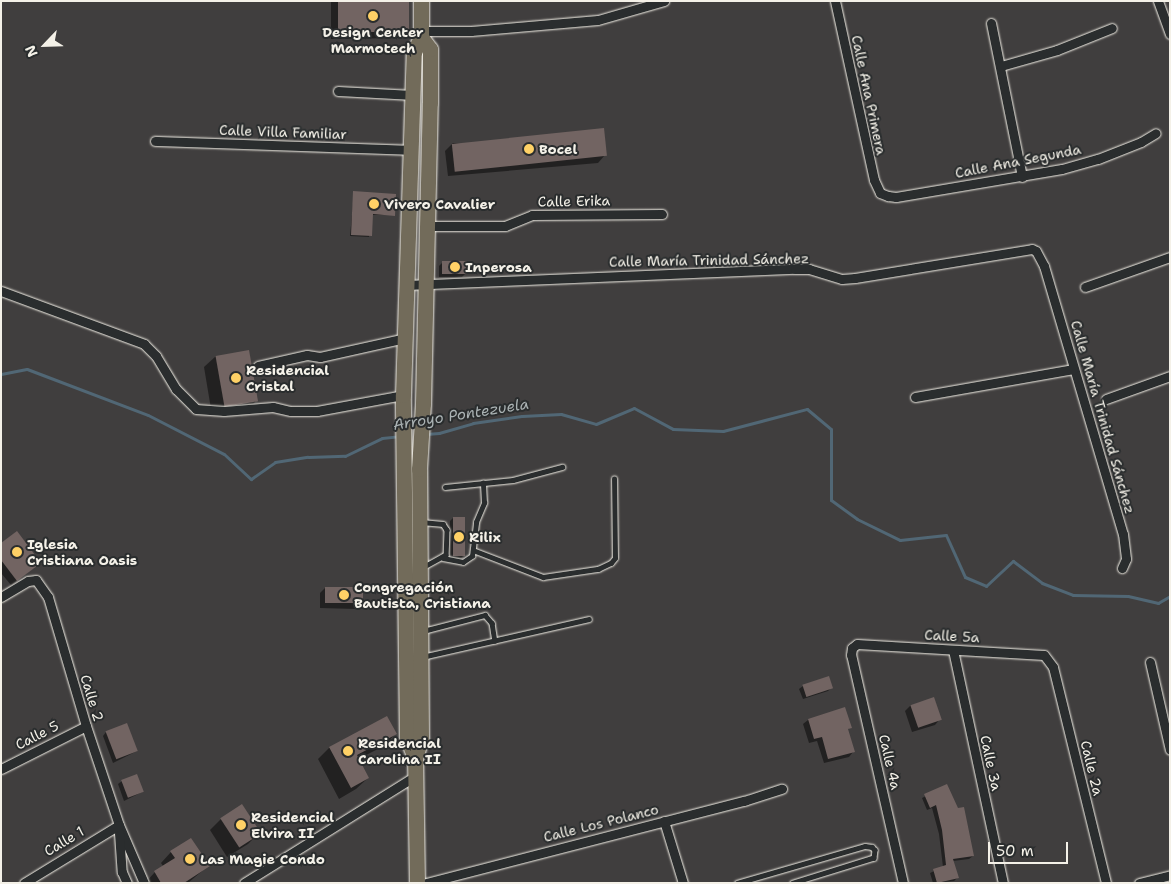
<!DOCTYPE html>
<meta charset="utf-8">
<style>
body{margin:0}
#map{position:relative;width:1171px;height:884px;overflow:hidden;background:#403e3e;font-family:"Shantell Sans",sans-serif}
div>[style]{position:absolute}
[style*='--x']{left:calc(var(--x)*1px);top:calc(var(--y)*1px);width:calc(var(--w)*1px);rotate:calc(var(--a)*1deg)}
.shadow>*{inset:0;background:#0007}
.stream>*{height:3px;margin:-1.5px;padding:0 1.5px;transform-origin:1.5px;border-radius:1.5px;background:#516775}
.building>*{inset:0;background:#726462;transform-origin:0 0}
.roads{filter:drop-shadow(0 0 1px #f4f1e8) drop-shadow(0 0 1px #f4f1e8)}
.lane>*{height:4.5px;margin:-2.25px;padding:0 2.25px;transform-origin:2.25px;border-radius:2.25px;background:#2a2d2e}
.street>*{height:9px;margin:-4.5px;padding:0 4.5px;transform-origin:4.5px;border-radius:4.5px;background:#2a2d2e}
.primary>*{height:15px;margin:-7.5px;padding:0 7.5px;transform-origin:7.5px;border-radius:7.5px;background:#726b5a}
.dots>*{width:14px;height:14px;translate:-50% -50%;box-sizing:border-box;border:2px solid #2a2d2e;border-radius:50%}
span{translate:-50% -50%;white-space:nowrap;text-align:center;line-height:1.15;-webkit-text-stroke:4px #2a2d2e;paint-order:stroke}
.poi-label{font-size:14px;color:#f4f1e8;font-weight:700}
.left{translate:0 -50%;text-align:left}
.street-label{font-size:14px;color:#f4f1e8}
.water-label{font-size:15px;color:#abb3b4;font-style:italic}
.frame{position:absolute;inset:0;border:2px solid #f4f1e8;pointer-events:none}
.north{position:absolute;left:20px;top:20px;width:50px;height:50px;-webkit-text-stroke:4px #2a2d2e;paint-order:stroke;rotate:246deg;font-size:14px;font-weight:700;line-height:20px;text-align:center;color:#f4f1e8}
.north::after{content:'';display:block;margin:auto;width:18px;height:22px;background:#f4f1e8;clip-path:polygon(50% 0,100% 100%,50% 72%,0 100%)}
.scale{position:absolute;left:988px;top:842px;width:80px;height:22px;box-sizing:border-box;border:2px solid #f4f1e8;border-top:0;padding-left:6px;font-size:15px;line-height:18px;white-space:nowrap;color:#f4f1e8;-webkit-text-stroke:4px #2a2d2e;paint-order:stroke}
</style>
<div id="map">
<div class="shadow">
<div style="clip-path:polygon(331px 1px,407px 1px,408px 30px,400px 38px,331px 39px)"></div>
<div style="clip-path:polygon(453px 143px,605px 155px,598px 163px,448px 176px,445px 151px)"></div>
<div style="clip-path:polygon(354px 192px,394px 215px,372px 215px,369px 237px,350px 236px)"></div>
<div style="clip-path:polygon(443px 262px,466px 273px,462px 277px,439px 277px,439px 266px)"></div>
<div style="clip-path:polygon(216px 356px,256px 401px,245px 412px,212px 415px,204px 367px)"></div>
<div style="clip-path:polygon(453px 518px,464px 555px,460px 559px,449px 559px,450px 521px)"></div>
<div style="clip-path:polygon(1px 545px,34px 568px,11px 585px,1px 573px)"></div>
<div style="clip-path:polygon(325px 588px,362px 603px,356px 609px,320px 608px,320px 593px)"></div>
<div style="clip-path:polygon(803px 686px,831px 688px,828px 691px,803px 699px,799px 689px)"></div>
<div style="clip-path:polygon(911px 705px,940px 719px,935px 725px,912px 732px,905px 711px)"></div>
<div style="clip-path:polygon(386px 718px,395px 734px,384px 746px,358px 759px,368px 778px,356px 789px,339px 799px,318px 759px,329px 748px)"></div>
<div style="clip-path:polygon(808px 720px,850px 727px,847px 730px,853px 752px,849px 757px,824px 763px,817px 741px,809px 743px,803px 724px)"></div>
<div style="clip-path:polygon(106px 732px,137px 751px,113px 763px,103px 736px)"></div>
<div style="clip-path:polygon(122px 781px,142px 792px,124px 801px,118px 784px)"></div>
<div style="clip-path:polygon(946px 786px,973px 856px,969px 859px,953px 861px,957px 878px,954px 881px,933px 883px,930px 873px,943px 867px,939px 834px,932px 808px,927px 810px,922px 798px)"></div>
<div style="clip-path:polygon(221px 819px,259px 833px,248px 844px,227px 857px,210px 830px)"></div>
<div style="clip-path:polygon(171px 852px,208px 866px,188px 883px,145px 883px,155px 872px,163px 866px,161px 863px)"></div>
</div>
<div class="stream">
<div style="--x:1;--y:374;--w:26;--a:-11"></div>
<div style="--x:27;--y:369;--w:129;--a:20.8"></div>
<div style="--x:148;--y:415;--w:85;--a:27.2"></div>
<div style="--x:224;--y:454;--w:37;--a:43"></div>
<div style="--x:251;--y:479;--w:29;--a:-35"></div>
<div style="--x:275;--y:462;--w:33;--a:-9"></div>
<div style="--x:308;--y:457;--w:37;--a:-2"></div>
<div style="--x:345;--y:456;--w:41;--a:-25.9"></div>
<div style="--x:382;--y:438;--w:18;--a:-6"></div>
<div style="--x:426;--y:434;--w:13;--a:-4"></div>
<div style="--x:439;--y:433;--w:35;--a:-16"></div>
<div style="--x:473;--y:423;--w:49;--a:-8.1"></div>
<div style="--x:522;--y:416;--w:39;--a:-3"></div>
<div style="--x:561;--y:414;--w:36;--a:16"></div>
<div style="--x:596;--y:424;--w:41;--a:-22.8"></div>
<div style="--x:634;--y:408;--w:44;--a:28.3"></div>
<div style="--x:673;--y:429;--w:50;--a:2.3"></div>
<div style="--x:723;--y:431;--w:87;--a:-14.7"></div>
<div style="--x:807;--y:409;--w:31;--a:40"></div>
<div style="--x:831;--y:429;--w:71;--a:90"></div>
<div style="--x:831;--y:500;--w:32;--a:36"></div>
<div style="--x:857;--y:519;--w:48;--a:26"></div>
<div style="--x:900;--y:540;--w:46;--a:-6.2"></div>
<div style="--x:946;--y:535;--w:46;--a:65.7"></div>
<div style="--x:965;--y:577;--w:23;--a:23"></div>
<div style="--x:986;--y:586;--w:37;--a:-43"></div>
<div style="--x:1013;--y:561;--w:36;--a:37"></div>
<div style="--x:1042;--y:583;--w:33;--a:21"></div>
<div style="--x:1073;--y:595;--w:55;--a:1"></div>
<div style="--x:1128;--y:596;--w:31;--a:13"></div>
<div style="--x:1158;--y:603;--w:14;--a:-30"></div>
</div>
<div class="building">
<div style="left:338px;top:1px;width:71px;height:31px"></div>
<div style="left:604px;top:128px;width:28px;height:153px;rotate:84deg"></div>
<div style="clip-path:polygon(353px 191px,396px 194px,395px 216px,373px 214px,372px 236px,351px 235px)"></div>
<div style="left:442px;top:261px;width:25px;height:13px"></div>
<div style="left:249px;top:350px;width:52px;height:34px;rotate:80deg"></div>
<div style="left:453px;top:517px;width:12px;height:39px"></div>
<div style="clip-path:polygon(17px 531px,41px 563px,17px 581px,1px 560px,1px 543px)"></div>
<div style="left:325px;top:587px;width:38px;height:16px"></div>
<div style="left:829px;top:676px;width:13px;height:28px;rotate:72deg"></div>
<div style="left:934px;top:697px;width:24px;height:25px;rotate:71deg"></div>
<div style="clip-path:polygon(845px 707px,852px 728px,848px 729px,855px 752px,828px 759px,822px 737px,814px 739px,808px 719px)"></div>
<div style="clip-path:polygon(387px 716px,397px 734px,357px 755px,369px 778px,351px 788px,329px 747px)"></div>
<div style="left:127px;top:723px;width:30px;height:23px;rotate:69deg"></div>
<div style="left:137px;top:774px;width:19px;height:17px;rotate:69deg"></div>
<div style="clip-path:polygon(947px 784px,958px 808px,964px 807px,974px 856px,953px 859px,959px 878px,937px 883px,933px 869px,946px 865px,942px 830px,936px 805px,930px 808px,924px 794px)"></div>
<div style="left:242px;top:804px;width:35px;height:26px;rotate:57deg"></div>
<div style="clip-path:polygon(191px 838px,210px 866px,184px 883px,161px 883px,154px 871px,175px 858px,170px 851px)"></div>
</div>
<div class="roads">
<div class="lane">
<div style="--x:445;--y:487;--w:68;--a:-5.9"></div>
<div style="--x:513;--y:480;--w:51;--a:-14.9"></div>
<div style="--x:421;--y:522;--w:22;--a:5"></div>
<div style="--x:443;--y:524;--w:7;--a:56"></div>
<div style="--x:447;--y:530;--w:25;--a:92"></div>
<div style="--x:446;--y:555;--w:25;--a:151"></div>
<div style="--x:473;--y:550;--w:75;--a:21.1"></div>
<div style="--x:543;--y:577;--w:56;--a:-8.3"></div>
<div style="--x:598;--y:569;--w:14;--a:-25"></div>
<div style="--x:611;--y:563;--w:6;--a:-51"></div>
<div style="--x:615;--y:558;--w:79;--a:-90.7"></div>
<div style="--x:443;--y:558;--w:20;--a:11"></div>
<div style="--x:463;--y:562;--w:11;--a:-34"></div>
<div style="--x:472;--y:556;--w:34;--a:-83"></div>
<div style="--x:476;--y:522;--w:21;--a:-67"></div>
<div style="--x:484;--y:503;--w:20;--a:-93"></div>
<div style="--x:423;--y:631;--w:64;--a:-14.5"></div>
<div style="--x:485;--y:615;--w:11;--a:49"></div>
<div style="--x:492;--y:623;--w:18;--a:81"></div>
<div style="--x:422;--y:657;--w:171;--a:-12.8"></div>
<div style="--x:737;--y:883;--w:133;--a:-16.1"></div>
<div style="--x:865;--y:846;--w:7;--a:8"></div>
<div style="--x:872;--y:847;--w:4;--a:45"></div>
<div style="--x:875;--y:850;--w:8;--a:97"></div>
<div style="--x:874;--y:858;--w:85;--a:162.8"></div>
</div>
<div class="street">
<div style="--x:835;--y:1;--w:183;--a:77.7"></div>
<div style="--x:874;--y:180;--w:14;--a:65"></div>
<div style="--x:880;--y:193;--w:9;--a:21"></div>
<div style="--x:888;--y:196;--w:8;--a:7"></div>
<div style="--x:896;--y:197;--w:168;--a:-9.6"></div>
<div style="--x:1062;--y:169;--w:37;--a:-16"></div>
<div style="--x:1098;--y:159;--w:46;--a:-21.6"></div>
<div style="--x:1141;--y:142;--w:17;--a:-31"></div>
<div style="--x:1158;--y:1;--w:35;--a:70"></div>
<div style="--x:991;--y:23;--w:157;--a:78.6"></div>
<div style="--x:421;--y:31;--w:50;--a:0"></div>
<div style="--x:471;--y:31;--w:127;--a:-5"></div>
<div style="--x:598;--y:20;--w:69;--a:-16.1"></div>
<div style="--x:1001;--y:66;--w:58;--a:-15.9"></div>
<div style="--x:1057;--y:50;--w:59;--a:-21.8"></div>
<div style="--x:338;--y:91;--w:75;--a:3.1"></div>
<div style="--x:155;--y:141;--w:255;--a:2"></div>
<div style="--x:428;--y:226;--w:77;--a:0"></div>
<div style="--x:505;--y:226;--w:29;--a:-22"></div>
<div style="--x:532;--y:215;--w:130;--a:-0.4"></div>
<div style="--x:406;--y:285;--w:389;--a:-2.4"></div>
<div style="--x:795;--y:269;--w:14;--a:0"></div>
<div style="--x:809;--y:269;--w:34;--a:17"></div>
<div style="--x:842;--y:279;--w:13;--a:-4"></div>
<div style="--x:855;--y:278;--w:179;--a:-9.3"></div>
<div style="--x:1032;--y:249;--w:4;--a:27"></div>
<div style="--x:1036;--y:251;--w:17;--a:62"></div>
<div style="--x:1044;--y:266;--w:279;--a:73.6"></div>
<div style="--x:1123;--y:534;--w:25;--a:83"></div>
<div style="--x:1126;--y:559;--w:10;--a:114"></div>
<div style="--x:1085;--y:287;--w:90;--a:-19.4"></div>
<div style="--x:1;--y:291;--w:153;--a:20.3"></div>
<div style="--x:144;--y:344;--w:17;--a:45"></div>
<div style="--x:156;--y:356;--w:39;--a:59"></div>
<div style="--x:176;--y:389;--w:28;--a:45"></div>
<div style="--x:196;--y:409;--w:28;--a:4"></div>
<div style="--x:224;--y:411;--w:49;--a:-4.7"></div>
<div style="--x:273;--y:407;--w:18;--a:13"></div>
<div style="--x:291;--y:411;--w:26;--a:0"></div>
<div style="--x:317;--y:411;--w:87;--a:-10.5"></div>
<div style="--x:258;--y:366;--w:50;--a:-12.7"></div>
<div style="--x:307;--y:355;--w:13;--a:9"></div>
<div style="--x:320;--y:357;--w:87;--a:-12.6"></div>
<div style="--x:915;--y:397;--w:161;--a:-10"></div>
<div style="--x:1106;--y:399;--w:68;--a:-19.8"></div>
<div style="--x:1;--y:597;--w:31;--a:-31"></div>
<div style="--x:28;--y:581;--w:8;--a:-7"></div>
<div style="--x:36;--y:580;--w:21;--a:55"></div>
<div style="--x:48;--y:597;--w:134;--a:73.6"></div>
<div style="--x:86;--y:726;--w:104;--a:71.6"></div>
<div style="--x:119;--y:825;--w:63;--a:66.7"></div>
<div style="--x:953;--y:650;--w:238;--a:77.9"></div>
<div style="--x:1150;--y:662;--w:90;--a:77.2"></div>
<div style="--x:1;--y:769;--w:95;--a:-26.8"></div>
<div style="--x:664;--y:821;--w:65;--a:73"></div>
<div style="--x:119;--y:833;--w:39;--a:86"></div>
<div style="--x:122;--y:872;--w:12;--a:66"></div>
<div style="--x:24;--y:883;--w:111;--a:-31.4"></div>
<div style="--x:244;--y:883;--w:202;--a:-32"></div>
<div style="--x:426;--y:883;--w:328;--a:-14.5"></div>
<div style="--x:744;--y:801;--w:40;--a:-18"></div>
<div style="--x:903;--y:883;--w:234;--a:-102.8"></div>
<div style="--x:851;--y:655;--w:7;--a:-82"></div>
<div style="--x:852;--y:648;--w:6;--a:-39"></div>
<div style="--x:857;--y:644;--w:187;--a:3.4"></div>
<div style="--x:1044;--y:655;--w:15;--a:53"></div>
<div style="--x:1053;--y:667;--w:222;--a:76.2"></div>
<div style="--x:1139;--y:883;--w:32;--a:-14"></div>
</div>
<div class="primary">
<div style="--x:415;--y:758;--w:22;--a:-111"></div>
<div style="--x:407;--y:737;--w:342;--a:-90.7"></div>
<div style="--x:403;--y:395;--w:343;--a:-88.2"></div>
<div style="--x:414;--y:52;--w:17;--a:-65"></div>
<div style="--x:421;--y:37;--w:36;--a:-90"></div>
<div style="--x:417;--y:883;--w:125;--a:-90.9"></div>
<div style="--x:415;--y:758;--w:21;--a:-73"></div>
<div style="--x:421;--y:738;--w:269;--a:-90.4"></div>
<div style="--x:419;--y:469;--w:66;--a:-86.5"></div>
<div style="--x:423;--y:403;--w:300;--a:-88.7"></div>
<div style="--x:430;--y:103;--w:54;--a:-90"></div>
<div style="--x:430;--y:49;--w:15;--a:-127"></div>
</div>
</div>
<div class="dots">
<div style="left:373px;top:16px;background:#ffd166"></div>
<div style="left:529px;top:149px;background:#ffd166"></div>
<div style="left:374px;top:204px;background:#ffd166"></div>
<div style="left:455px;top:267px;background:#ffd166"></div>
<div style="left:236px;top:378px;background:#ffd166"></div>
<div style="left:459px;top:537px;background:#ffd166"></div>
<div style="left:17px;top:552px;background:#ffd166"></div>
<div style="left:344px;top:595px;background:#ffd166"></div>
<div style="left:348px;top:751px;background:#ffd166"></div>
<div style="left:241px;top:825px;background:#ffd166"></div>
<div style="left:190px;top:859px;background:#ffd166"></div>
</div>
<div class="poi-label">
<span style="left:373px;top:40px">Design Center<br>Marmotech</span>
<span class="left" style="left:539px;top:149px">Bocel</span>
<span class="left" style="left:384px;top:204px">Vivero Cavalier</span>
<span class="left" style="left:465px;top:267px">Inperosa</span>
<span class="left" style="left:246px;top:378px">Residencial<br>Cristal</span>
<span class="left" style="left:469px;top:537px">Rilix</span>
<span class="left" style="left:27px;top:552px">Iglesia<br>Cristiana Oasis</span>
<span class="left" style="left:354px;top:595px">Congregación<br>Bautista, Cristiana</span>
<span class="left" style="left:358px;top:751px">Residencial<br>Carolina II</span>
<span class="left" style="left:251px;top:825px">Residencial<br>Elvira II</span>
<span class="left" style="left:200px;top:859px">Las Magie Condo</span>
</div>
<div class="street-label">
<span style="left:869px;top:95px;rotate:78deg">Calle Ana Primera</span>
<span style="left:283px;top:132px;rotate:2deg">Calle Villa Familiar</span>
<span style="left:1018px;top:161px;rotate:-11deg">Calle Ana Segunda</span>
<span style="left:574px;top:201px;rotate:-1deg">Calle Erika</span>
<span style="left:709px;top:260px;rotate:-1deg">Calle María Trinidad Sánchez</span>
<span style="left:1103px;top:417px;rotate:74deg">Calle María Trinidad Sánchez</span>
<span style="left:952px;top:636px;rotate:3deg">Calle 5a</span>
<span style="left:92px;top:698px;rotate:73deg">Calle 2</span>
<span style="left:37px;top:735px;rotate:-27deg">Calle 5</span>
<span style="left:890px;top:762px;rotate:77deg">Calle 4a</span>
<span style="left:991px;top:763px;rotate:78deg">Calle 3a</span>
<span style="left:1092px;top:768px;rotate:76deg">Calle 2a</span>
<span style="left:601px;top:823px;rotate:-14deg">Calle Los Polanco</span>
<span style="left:64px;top:841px;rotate:-31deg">Calle 1</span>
</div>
<div class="water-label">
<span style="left:461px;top:415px;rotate:-9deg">Arroyo Pontezuela</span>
</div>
<div class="frame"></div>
<div class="north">N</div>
<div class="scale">50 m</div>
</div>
